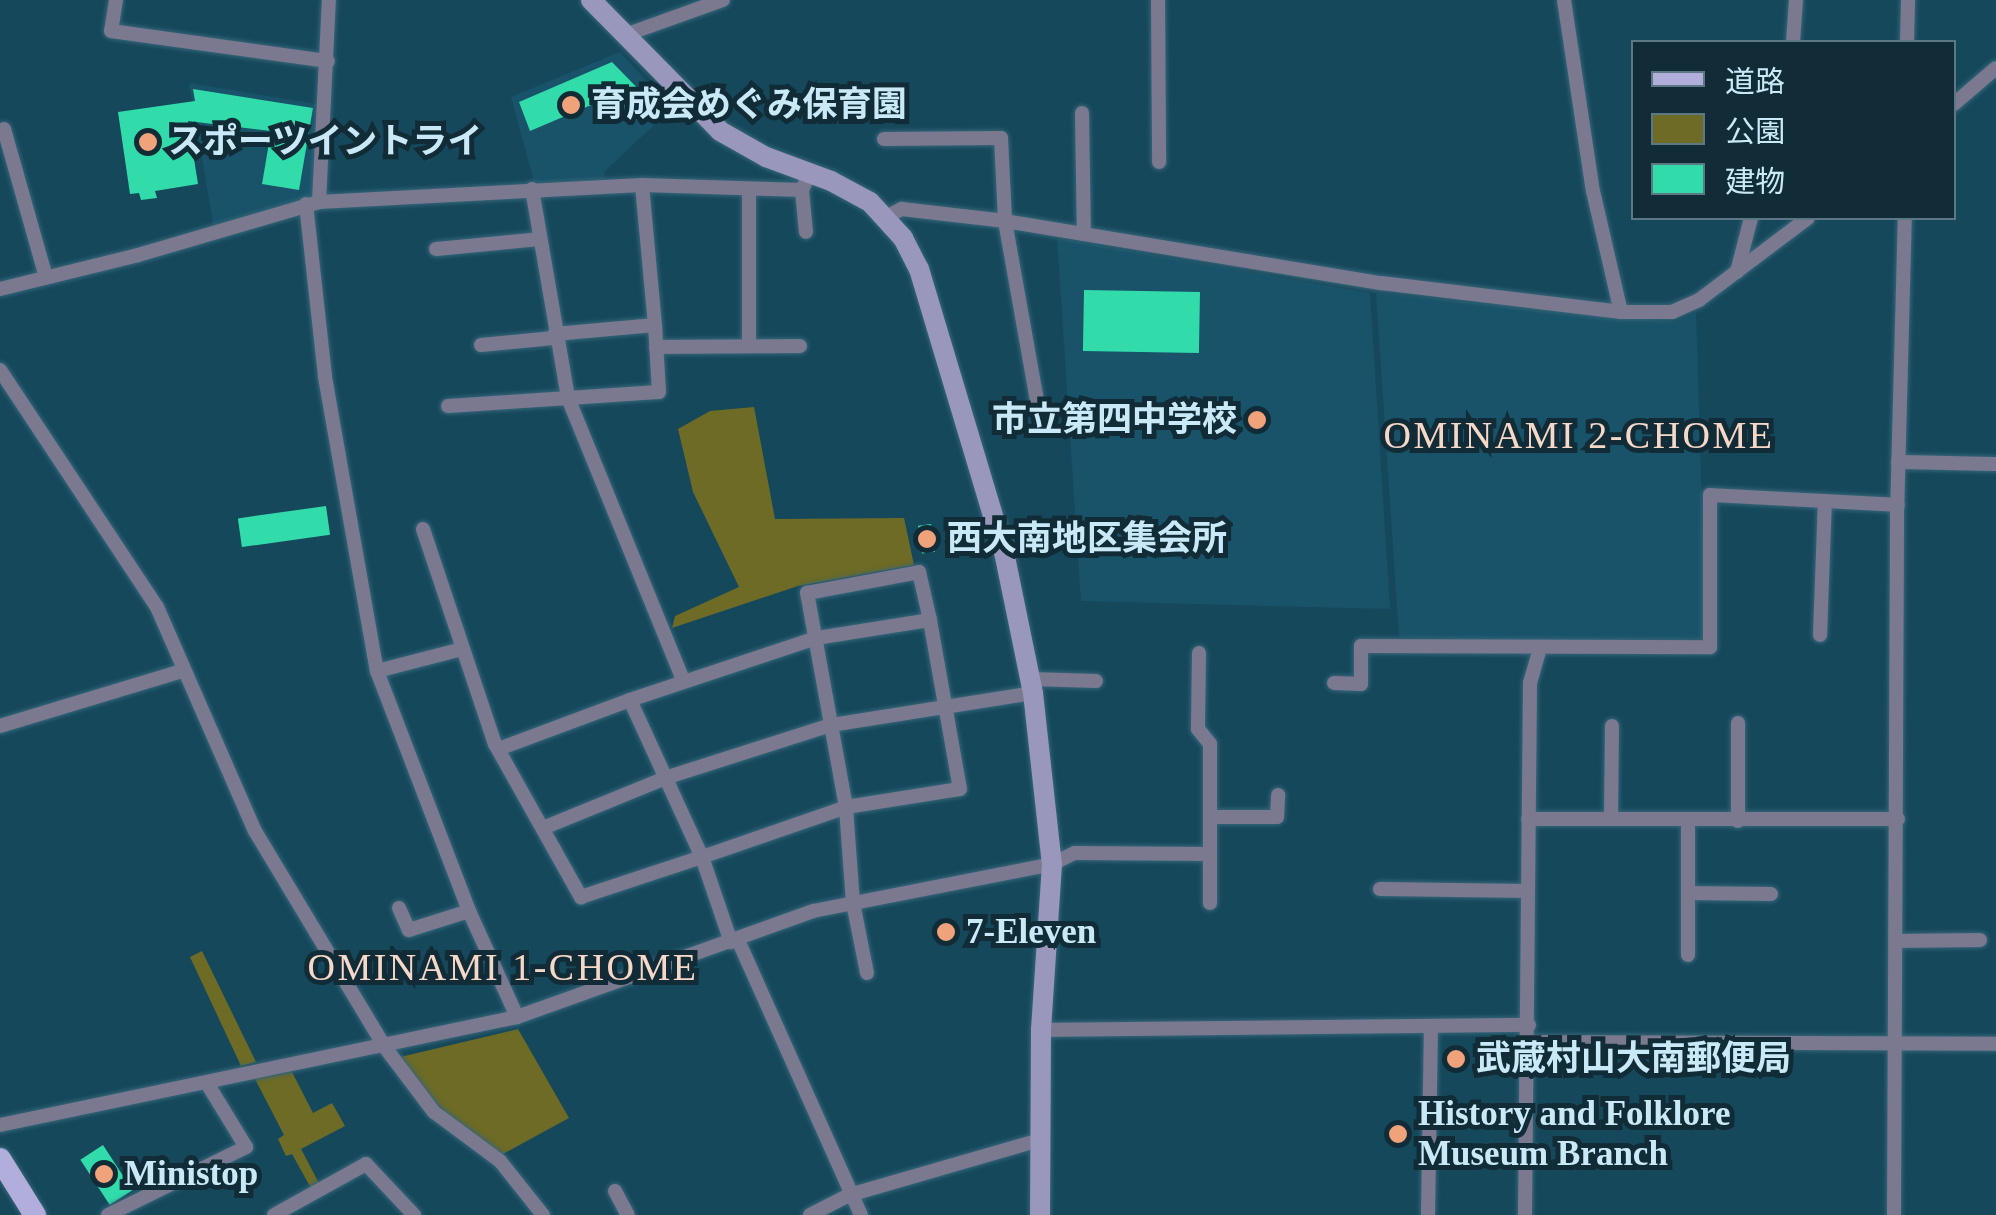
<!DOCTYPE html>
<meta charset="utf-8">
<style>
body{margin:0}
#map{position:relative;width:1996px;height:1215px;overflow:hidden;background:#16485c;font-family:"Times New Roman","Noto Sans JP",serif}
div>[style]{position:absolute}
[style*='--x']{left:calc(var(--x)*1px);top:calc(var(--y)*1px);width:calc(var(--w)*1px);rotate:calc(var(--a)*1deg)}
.built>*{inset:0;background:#18536a}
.green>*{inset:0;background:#6d6b26}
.building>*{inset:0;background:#32dcaa;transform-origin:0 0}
.roads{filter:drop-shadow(0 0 2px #366578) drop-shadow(0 0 2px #366578)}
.street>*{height:14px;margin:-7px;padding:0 7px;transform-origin:7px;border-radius:7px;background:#7a7990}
.secondary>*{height:20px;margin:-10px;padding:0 10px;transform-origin:10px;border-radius:10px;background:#9997bb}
.primary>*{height:22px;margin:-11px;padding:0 11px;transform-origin:11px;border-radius:11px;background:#b1aedc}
.dots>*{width:28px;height:28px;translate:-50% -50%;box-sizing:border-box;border:5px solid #112c37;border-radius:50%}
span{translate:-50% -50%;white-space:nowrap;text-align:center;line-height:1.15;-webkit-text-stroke:10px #112c37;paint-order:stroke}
.poi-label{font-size:35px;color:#c9e9f8;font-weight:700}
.left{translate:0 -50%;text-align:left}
.right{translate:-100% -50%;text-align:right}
.neighbourhood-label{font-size:38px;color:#f6d8c9;letter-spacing:2.5px}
.legend{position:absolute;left:1631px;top:40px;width:325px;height:180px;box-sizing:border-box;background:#112c37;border:2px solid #5b7884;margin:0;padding:12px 18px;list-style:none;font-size:30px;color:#c9e9f8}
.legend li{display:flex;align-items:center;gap:20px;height:50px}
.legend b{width:50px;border:2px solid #5b7884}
</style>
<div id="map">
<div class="built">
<div style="clip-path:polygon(620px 52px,672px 108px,604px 172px,605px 182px,535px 185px,511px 97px)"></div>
<div style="clip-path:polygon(189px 83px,322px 105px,312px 197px,214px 228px)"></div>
<div style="clip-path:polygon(1057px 238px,1370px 293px,1390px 609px,1081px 601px)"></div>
<div style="clip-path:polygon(1376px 293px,1675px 322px,1696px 313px,1706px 638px,1531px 642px,1399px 637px)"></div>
</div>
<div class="green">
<div style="clip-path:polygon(754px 407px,775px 519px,904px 518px,914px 565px,798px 586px,672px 628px,675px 616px,739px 587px,693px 492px,678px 429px,710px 411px)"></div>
<div style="clip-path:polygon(202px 951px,256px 1062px,241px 1066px,190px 957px)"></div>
<div style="clip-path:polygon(518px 1029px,569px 1118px,501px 1155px,445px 1112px,396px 1058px)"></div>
<div style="clip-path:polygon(292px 1072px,313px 1113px,332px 1103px,345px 1126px,301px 1149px,320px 1185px,312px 1190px,292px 1154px,286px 1156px,278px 1139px,284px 1135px,255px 1079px)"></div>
</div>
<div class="building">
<div style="clip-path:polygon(612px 62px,653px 104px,633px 123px,610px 97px,530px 131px,519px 102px)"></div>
<div style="clip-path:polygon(193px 89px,313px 108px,299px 190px,262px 184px,271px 131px,188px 121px,198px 184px,155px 191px,157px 198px,141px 200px,139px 193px,130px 194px,118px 112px,195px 101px)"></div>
<div style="left:1084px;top:290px;width:116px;height:61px;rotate:1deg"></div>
<div style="left:326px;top:506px;width:29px;height:89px;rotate:82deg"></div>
<div style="left:931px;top:524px;width:28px;height:13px;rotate:82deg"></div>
<div style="left:103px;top:1145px;width:54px;height:27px;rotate:57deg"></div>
</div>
<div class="roads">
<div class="street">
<div style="--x:116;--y:0;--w:31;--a:99"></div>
<div style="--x:111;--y:31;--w:219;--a:7.9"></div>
<div style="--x:1158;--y:0;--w:162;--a:89.6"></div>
<div style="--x:1564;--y:0;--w:193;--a:81.4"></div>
<div style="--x:1593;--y:191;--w:124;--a:77"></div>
<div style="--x:625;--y:35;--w:104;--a:-19.7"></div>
<div style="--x:1793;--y:42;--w:42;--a:-85.9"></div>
<div style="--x:1907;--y:42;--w:42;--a:-88.6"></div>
<div style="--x:1954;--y:104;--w:55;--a:-40.6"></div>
<div style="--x:1082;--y:113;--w:121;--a:89.1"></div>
<div style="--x:4;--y:129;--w:154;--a:74.2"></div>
<div style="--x:884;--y:139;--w:117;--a:-0.5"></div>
<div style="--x:1001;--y:138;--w:83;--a:87.2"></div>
<div style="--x:1005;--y:221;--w:205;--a:79.9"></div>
<div style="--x:642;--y:185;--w:141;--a:84.7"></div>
<div style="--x:532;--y:189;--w:212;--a:80.2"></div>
<div style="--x:568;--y:398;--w:305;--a:67.8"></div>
<div style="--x:802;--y:190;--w:42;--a:84.6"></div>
<div style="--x:319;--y:202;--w:202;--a:-87.2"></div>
<div style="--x:306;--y:204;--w:174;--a:83.7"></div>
<div style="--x:325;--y:377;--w:299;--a:80"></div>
<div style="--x:377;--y:671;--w:257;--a:69"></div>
<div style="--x:469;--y:911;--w:116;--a:65.6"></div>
<div style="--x:886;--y:217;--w:18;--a:-27"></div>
<div style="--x:902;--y:209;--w:104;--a:6.6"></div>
<div style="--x:1005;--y:221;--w:381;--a:9.4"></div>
<div style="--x:1381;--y:283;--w:242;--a:6.9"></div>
<div style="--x:1621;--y:312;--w:51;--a:0"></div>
<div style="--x:1672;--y:312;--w:30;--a:-24"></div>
<div style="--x:1699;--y:300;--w:136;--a:-37"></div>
<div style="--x:436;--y:249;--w:104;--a:-5.5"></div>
<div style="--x:1737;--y:272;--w:56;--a:-75.5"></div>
<div style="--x:0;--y:289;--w:142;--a:-13.8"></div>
<div style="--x:138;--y:255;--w:189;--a:-16.3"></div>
<div style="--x:319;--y:202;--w:323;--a:-3"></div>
<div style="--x:642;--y:185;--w:160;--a:1.8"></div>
<div style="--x:802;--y:190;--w:19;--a:-65"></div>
<div style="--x:481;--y:345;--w:73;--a:-5.5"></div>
<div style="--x:749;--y:345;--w:156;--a:-90"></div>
<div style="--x:656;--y:347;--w:144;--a:-0.4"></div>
<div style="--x:0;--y:370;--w:284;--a:56.5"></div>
<div style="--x:157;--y:607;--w:244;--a:66.4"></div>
<div style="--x:255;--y:831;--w:251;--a:59"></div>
<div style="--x:384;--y:1046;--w:83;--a:52.9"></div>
<div style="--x:434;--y:1112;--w:82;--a:36.6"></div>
<div style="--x:500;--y:1161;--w:69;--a:51.5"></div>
<div style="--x:448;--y:406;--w:211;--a:-3.8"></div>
<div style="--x:659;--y:392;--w:67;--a:-93.4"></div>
<div style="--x:655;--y:325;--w:101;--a:174.9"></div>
<div style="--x:1898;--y:462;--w:98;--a:1.2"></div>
<div style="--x:423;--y:529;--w:227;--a:71.5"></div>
<div style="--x:495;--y:744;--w:176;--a:60.7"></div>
<div style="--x:581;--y:897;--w:127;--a:-18.3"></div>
<div style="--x:702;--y:857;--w:152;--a:-19.1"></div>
<div style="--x:846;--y:807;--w:115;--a:-9"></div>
<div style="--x:960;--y:789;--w:172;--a:-100.1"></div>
<div style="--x:930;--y:620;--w:115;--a:171"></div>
<div style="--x:816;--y:638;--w:196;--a:161.6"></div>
<div style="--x:630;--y:700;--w:173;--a:65.4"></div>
<div style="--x:702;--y:857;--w:90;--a:71.2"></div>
<div style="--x:1820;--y:635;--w:134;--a:-87.9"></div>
<div style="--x:1199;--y:653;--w:76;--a:90.8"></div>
<div style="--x:1198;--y:729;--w:19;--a:51"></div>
<div style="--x:1210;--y:744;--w:159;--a:90"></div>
<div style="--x:377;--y:671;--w:88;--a:-14.5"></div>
<div style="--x:1031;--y:679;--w:65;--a:1.8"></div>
<div style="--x:1334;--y:683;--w:27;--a:2"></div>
<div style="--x:1361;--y:684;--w:38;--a:-90"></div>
<div style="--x:1361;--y:646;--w:349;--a:0.2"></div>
<div style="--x:1710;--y:647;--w:152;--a:-90"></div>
<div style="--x:1710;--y:495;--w:188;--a:3"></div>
<div style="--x:1738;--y:723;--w:98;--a:90"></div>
<div style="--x:0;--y:726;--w:190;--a:-16.8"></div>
<div style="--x:501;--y:748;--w:138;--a:-20.4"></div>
<div style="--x:1210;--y:817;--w:67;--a:0"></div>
<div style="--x:1277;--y:817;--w:22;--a:-87"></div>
<div style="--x:1528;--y:819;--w:370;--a:0"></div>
<div style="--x:1611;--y:819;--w:93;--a:-89.4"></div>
<div style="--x:543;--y:828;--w:135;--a:-22.2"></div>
<div style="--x:668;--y:777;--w:171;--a:-17.7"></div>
<div style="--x:831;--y:725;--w:205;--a:-9"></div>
<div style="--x:1380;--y:889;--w:148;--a:0.8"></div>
<div style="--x:1688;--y:893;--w:83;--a:0.7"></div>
<div style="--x:399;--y:908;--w:24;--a:66"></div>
<div style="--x:409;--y:930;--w:63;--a:-17.6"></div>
<div style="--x:738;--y:940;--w:301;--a:65.9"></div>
<div style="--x:1896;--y:941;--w:84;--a:-0.7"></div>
<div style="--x:1688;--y:955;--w:135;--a:-90"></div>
<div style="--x:867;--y:973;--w:71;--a:-101.3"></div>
<div style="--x:853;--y:903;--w:96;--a:-94.2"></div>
<div style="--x:846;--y:807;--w:218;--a:-100.3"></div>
<div style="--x:807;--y:593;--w:114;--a:-10.6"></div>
<div style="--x:919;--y:572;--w:49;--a:77.1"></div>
<div style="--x:1041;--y:1030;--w:488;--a:-0.6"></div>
<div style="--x:1529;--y:1042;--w:467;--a:0.2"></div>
<div style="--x:0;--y:1125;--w:528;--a:-11.8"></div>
<div style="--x:517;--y:1017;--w:314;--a:-19.7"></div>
<div style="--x:813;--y:911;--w:244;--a:-11.1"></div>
<div style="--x:1052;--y:864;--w:25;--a:-26"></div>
<div style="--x:1075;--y:853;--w:135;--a:0.4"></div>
<div style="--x:615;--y:1191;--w:27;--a:62"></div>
<div style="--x:108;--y:1215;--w:154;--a:-26.2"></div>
<div style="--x:246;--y:1147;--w:75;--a:-121.4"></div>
<div style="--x:274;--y:1215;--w:105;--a:-29"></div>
<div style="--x:366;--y:1164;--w:70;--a:46.7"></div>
<div style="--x:810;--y:1215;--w:44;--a:-27.1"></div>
<div style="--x:849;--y:1195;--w:199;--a:-16.1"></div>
<div style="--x:1428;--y:1215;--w:188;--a:-89.1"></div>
<div style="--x:1525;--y:1215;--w:532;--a:-89.46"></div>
<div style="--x:1530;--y:683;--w:36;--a:-74"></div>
<div style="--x:1894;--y:1215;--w:699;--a:-89.75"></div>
<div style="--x:1897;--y:516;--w:298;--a:-88.5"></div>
</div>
<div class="secondary">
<div style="--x:591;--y:0;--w:184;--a:45.4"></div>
<div style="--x:720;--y:131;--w:53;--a:29.5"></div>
<div style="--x:766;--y:157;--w:69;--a:20.3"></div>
<div style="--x:831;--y:181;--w:44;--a:28.3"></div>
<div style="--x:870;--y:202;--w:49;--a:47.5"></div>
<div style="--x:903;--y:238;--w:35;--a:63"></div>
<div style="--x:919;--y:269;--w:295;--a:73.3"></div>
<div style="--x:1004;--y:552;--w:144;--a:78.4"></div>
<div style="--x:1033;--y:693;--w:172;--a:83.7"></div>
<div style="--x:1052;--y:864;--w:166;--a:93.8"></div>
<div style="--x:1041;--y:1030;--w:185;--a:90.3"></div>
</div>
<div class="primary">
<div style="--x:0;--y:1159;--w:66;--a:58"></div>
</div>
</div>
<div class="dots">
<div style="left:571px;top:105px;background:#f0a27a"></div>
<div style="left:148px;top:142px;background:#f0a27a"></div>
<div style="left:1257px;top:420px;background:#f0a27a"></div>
<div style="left:927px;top:539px;background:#f0a27a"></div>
<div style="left:946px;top:932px;background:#f0a27a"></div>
<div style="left:1456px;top:1059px;background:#f0a27a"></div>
<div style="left:1398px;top:1134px;background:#f0a27a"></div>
<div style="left:104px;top:1174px;background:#f0a27a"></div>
</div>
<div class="poi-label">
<span class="left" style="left:591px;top:105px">育成会めぐみ保育園</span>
<span class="left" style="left:168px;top:142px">スポーツイントライ</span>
<span class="right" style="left:1237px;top:420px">市立第四中学校</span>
<span class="left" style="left:947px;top:539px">西大南地区集会所</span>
<span class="left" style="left:966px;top:932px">7-Eleven</span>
<span class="left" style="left:1476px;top:1059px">武蔵村山大南郵便局</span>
<span class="left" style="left:1418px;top:1134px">History and Folklore<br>Museum Branch</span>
<span class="left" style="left:124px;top:1174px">Ministop</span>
</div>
<div class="neighbourhood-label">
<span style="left:1579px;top:436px">OMINAMI 2-CHOME</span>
<span style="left:503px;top:968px">OMINAMI 1-CHOME</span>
</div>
<ul class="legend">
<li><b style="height:12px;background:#b1aedc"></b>道路</li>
<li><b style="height:28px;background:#6d6b26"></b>公園</li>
<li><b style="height:28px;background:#32dcaa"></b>建物</li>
</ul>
</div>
